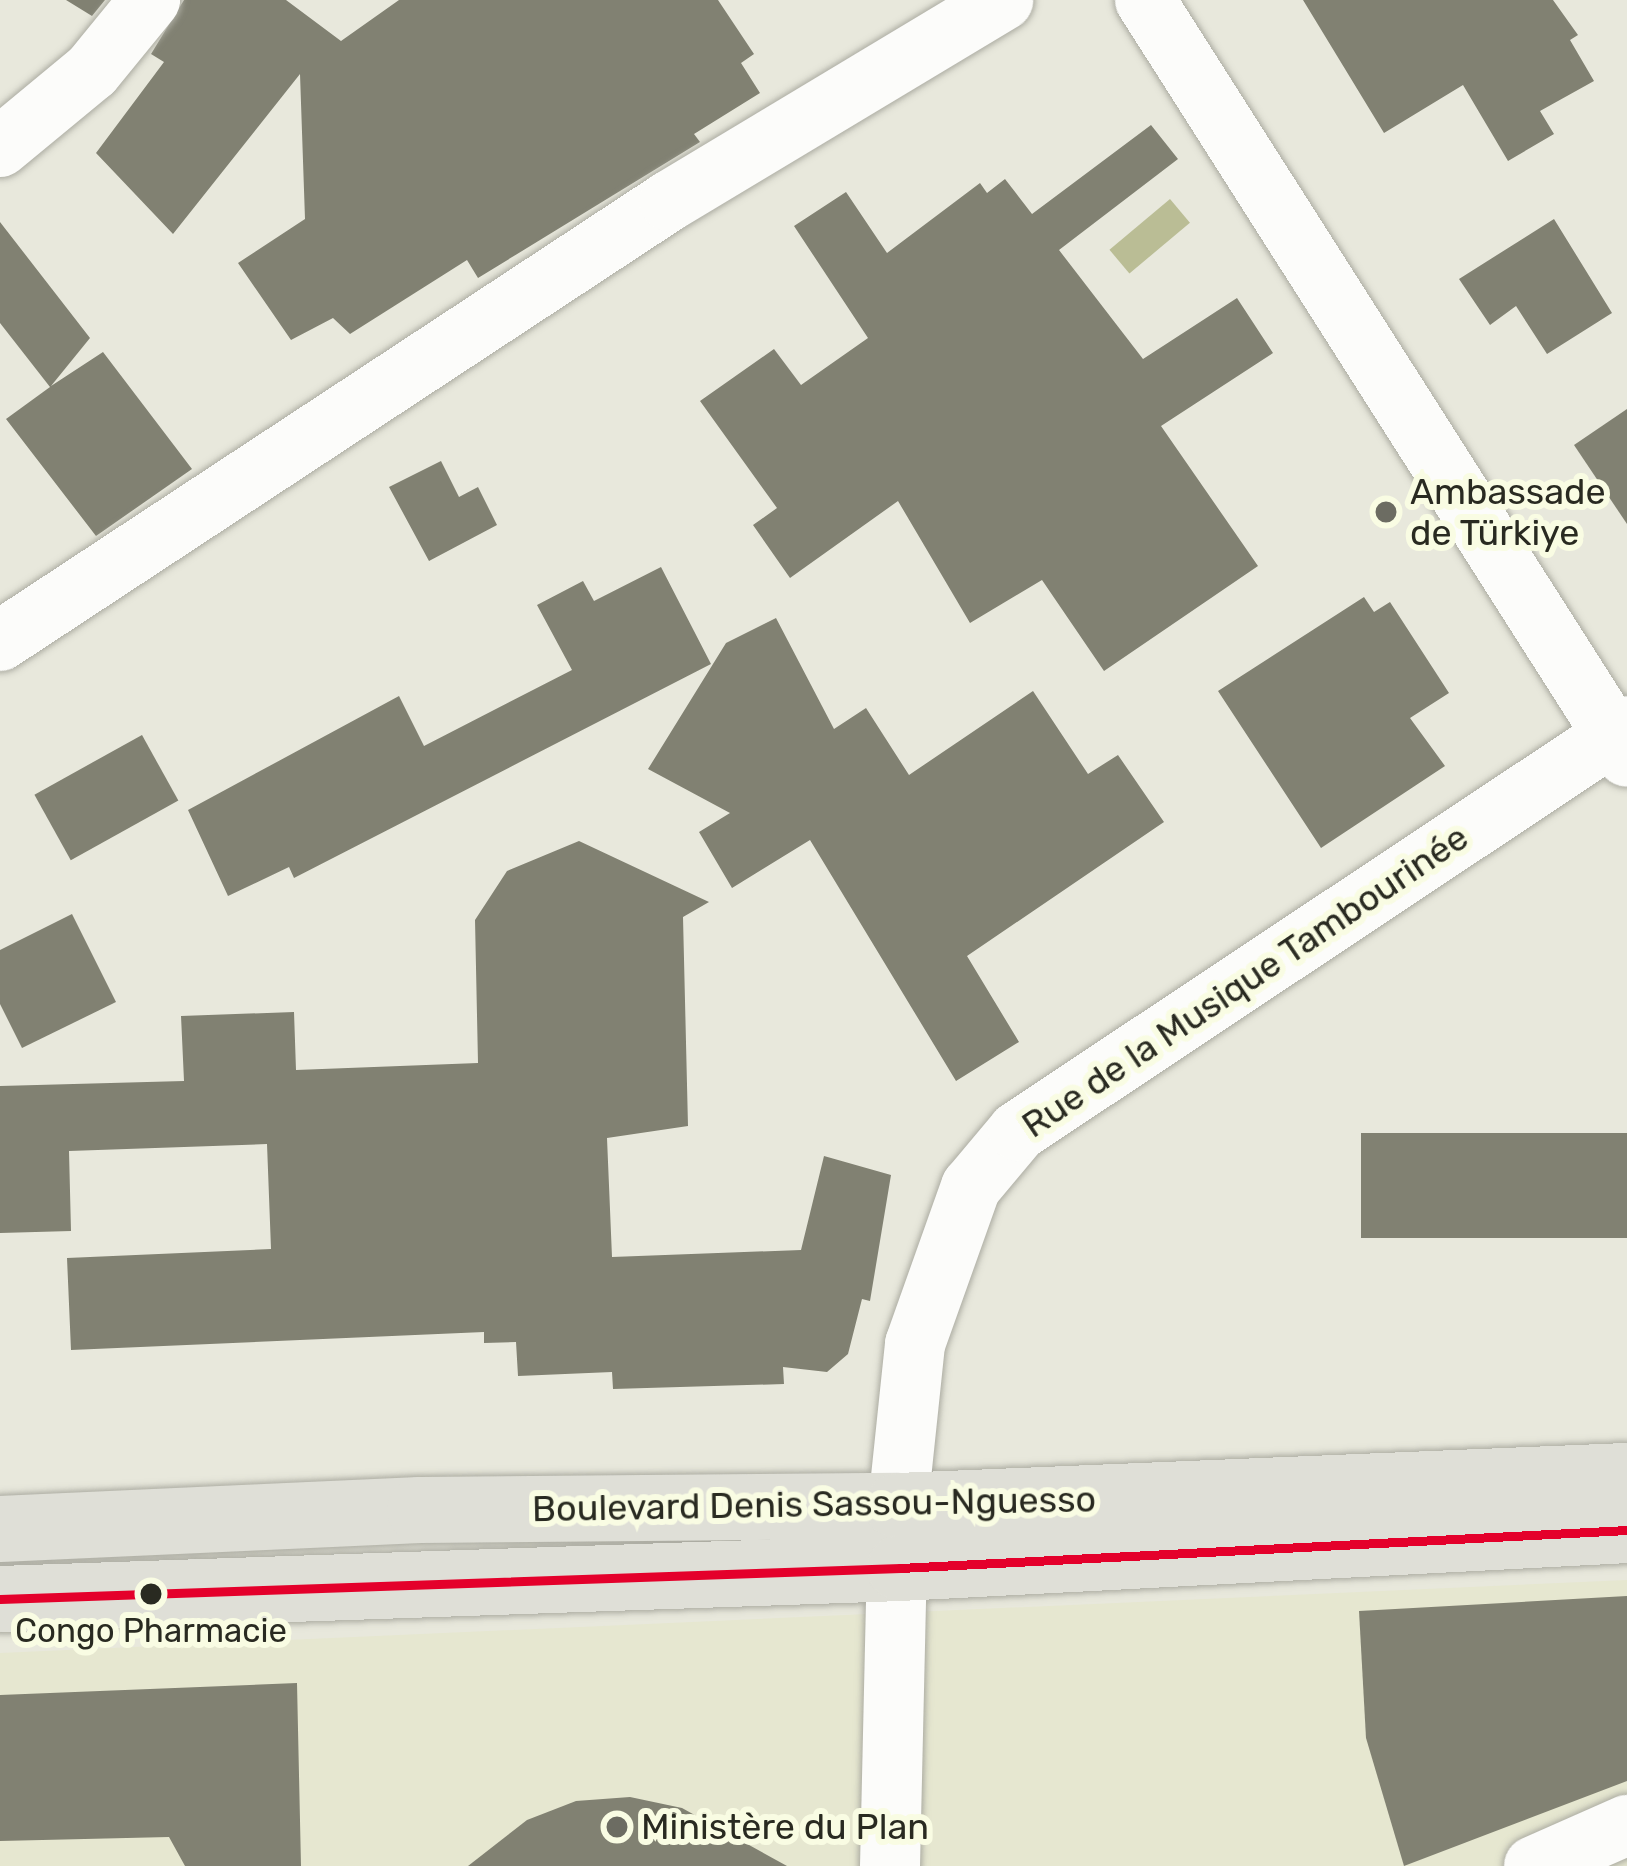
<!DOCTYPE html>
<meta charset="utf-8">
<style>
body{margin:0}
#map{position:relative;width:1627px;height:1866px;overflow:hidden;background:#e8e8dc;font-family:Rubik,sans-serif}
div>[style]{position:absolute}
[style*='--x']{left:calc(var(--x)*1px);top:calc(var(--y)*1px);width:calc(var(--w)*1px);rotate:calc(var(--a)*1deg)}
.built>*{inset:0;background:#e6e7d0}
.water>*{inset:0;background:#babd95;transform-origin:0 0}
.building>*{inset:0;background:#818172;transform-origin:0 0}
.roads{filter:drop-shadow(0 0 3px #acaca2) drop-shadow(0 0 3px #acaca2)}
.minor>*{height:60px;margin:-30px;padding:0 30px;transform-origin:30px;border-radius:30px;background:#fcfcfa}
.major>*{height:66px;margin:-33px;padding:0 33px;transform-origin:33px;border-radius:33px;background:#dfdfd7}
.bus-1>*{height:9px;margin:-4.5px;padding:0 4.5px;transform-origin:4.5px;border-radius:4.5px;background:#e4002b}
.dots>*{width:33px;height:33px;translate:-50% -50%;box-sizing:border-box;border:6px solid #f9fce3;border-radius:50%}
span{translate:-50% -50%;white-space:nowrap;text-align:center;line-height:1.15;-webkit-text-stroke:12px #f9fce3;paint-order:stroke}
.bus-label{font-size:33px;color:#292a21}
.poi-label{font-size:36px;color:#292a21}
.left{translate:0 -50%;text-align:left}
.street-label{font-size:36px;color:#292a21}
</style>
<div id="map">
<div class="built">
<div style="clip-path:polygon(1627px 1580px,1627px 1866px,0 1866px,0 1653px)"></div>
</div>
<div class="water">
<div style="left:1170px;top:199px;width:31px;height:79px;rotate:50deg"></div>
</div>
<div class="building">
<div style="clip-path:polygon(66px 0,105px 0,92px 16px)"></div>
<div style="clip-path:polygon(184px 0,286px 0,341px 41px,399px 0,718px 0,754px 54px,741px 63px,760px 93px,694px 134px,700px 142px,478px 278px,467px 260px,350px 334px,333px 318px,291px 340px,238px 263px,305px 219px,300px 74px,173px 234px,96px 153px,164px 62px,151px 54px)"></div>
<div style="clip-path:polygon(1303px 0,1553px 0,1578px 35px,1570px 40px,1594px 81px,1540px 111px,1554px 134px,1508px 161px,1463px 85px,1384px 133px)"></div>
<div style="clip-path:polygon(1151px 125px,1178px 159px,1059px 250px,1143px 359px,1237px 298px,1273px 353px,1161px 426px,1258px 566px,1104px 671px,1042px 580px,970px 623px,898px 501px,790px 578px,753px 525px,777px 508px,700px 401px,774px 349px,801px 385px,868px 338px,794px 226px,846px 192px,887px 253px,980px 183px,987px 193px,1005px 179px,1032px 214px)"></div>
<div style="clip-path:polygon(1554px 219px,1612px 313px,1547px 354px,1516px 306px,1490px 325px,1459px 279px)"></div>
<div style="clip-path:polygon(0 222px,90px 338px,51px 386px,103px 352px,192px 469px,96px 536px,6px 419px,50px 387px,0 323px)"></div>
<div style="clip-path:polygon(1627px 409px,1627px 524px,1574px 445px)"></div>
<div style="clip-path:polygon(441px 461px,459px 497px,478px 487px,497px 525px,429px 561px,389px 487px)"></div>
<div style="clip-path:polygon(661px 567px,711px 664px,294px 878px,289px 867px,228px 896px,188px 810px,399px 696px,424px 746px,572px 670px,537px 605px,583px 581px,594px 601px)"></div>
<div style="clip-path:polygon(1364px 597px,1374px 612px,1390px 602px,1449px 693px,1410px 718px,1445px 766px,1321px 848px,1218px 691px)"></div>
<div style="clip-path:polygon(776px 618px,834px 729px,866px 708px,909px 775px,1033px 691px,1088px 774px,1118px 755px,1164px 822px,967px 956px,1019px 1042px,956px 1081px,810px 840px,732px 888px,699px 832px,730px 813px,648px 769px,726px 643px)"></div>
<div style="left:142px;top:735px;width:75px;height:123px;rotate:61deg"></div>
<div style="clip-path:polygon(579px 841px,709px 902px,683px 917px,688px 1126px,607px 1138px,612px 1257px,801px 1250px,824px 1156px,891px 1175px,870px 1301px,862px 1299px,848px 1354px,827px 1372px,783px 1367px,784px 1384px,613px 1389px,612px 1372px,518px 1376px,516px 1342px,484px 1343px,484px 1332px,71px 1350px,67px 1258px,271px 1249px,267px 1144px,69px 1151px,71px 1231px,0 1233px,0 1086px,184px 1081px,181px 1016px,294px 1012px,296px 1070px,478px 1063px,475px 920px,507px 871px)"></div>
<div style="clip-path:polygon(72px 914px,116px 1002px,22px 1048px,0 1004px,0 950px)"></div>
<div style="left:1361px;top:1133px;width:266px;height:105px"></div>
<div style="clip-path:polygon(1627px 1596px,1627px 1781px,1404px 1866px,1366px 1738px,1359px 1611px)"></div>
<div style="clip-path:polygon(297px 1683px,301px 1866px,185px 1866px,169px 1837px,0 1841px,0 1695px)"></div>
<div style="clip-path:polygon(630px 1797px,682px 1808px,787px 1866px,468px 1866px,527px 1820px,576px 1801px)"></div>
</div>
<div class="roads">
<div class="minor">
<div style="--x:1145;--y:0;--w:897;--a:57.51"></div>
<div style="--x:0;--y:147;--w:119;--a:-39.6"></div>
<div style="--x:92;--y:71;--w:92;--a:-50.8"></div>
<div style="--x:0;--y:641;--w:801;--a:-33.33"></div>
<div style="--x:669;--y:201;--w:390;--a:-31"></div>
<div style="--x:890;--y:1866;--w:360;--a:-88.7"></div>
<div style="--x:898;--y:1506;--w:163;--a:-84"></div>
<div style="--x:915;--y:1344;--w:167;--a:-70.4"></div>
<div style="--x:971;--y:1187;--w:73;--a:-50"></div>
<div style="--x:1018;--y:1131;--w:731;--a:-33.62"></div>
<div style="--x:1534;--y:1866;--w:102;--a:-23.8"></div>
</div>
<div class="major">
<div style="--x:0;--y:1529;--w:420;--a:-2.6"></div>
<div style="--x:420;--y:1510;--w:478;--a:-0.5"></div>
<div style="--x:898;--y:1506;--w:730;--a:-2.36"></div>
<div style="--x:0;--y:1599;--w:901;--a:-1.97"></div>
<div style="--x:900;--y:1568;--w:728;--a:-2.99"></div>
</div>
</div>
<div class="bus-1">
<div style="--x:0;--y:1599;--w:901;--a:-1.97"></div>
<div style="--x:900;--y:1568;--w:728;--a:-2.99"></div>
</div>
<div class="dots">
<div style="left:1386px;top:512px;background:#6c6c62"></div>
<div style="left:151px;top:1594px;background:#292a21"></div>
<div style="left:617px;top:1827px;background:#6c6c62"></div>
</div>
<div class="bus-label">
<span style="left:151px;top:1631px">Congo Pharmacie</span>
</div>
<div class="poi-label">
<span class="left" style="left:1410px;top:512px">Ambassade<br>de Türkiye</span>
<span class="left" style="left:641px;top:1827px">Ministère du Plan</span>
</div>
<div class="street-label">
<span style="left:1245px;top:981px;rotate:-34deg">Rue de la Musique Tambourinée</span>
<span style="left:814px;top:1504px;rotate:-1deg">Boulevard Denis Sassou-Nguesso</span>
</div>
</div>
